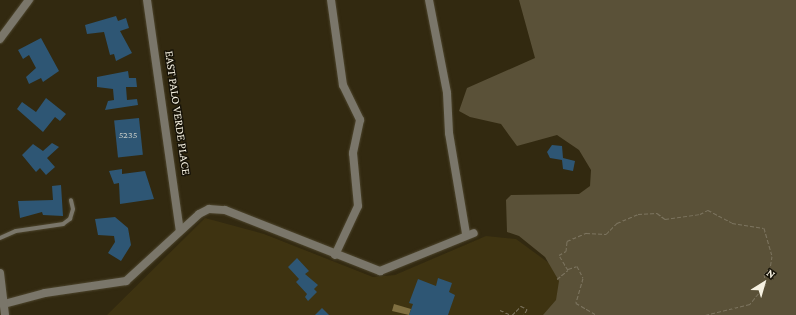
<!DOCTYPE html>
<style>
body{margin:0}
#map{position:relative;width:796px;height:315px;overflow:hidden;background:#322910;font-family:"Crimson Pro",serif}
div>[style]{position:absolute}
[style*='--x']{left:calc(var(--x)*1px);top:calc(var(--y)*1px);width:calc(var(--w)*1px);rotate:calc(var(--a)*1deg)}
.built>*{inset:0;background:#3e3311}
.green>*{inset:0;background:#5a5138}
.water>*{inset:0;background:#7f6f41}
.building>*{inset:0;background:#2e5674;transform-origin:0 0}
.path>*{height:1px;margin-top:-0.5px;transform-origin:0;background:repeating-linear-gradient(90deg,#7c745f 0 4px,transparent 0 6px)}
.roads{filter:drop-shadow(0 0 1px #4d452d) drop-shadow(0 0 1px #4d452d)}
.service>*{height:4px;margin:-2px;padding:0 2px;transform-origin:2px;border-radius:2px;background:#7a766a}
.minor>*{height:8px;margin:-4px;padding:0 4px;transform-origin:4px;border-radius:4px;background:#7a766a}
.tertiary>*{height:8px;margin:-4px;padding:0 4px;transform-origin:4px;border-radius:4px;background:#7a766a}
span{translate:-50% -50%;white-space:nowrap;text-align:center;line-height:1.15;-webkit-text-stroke:3px #171308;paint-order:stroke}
.number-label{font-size:10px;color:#c4cac6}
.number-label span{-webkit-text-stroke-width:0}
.street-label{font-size:12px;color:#f6f1e1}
.north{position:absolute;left:744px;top:263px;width:40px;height:40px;-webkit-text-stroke:3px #171308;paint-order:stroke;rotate:37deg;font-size:11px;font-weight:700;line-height:16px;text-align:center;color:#f6f1e1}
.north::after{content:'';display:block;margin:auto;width:14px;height:18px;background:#f6f1e1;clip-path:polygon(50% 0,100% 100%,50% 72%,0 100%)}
</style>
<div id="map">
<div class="built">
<div style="clip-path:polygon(205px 218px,264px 234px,373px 277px,395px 275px,486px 236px,516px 239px,620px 315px,107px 315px)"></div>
</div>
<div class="green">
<div style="clip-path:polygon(519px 0,796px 0,796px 315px,543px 315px,556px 300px,559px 281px,545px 257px,519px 236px,507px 232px,506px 200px,511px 195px,579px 194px,590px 186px,591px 170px,579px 150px,557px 135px,517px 146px,501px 124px,470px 117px,459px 111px,467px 88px,535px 58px)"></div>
</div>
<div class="water">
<div style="clip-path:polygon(394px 304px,411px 309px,409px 315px,392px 311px)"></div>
</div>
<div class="building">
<div style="clip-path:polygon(116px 16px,118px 21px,126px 18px,129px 28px,120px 31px,132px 53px,116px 61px,114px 54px,110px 55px,104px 32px,87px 34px,85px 25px)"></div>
<div style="clip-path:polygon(41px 38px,59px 71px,43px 82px,41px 78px,29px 84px,26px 77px,36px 68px,29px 55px,23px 59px,18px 50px)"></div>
<div style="clip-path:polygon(128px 71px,129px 78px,136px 78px,137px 87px,126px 87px,127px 100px,137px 99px,138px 105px,105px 110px,108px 101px,114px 100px,113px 89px,97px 87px,97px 77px)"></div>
<div style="clip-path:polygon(46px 98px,66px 114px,60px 121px,55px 117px,43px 132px,17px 109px,22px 102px,36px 112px)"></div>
<div style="left:139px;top:118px;width:37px;height:25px;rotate:84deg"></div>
<div style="clip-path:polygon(52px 143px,59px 147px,47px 158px,55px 167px,46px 175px,40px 168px,36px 172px,22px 155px,33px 144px,43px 151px)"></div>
<div style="clip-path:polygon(552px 145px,562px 146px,563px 158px,575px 161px,573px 171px,563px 169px,562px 160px,550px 158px,547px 152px)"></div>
<div style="clip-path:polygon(122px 169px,122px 174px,145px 171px,154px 199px,120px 204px,119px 183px,114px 184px,109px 171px)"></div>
<div style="clip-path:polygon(61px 185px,63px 216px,43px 215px,42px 212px,20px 218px,18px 201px,53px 200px,52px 186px)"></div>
<div style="clip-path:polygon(115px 217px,128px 228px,131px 245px,121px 261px,108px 253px,115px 242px,114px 236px,98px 235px,95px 219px)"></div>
<div style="clip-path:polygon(297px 258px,309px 271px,305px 274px,318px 285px,314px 289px,317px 292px,308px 301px,305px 297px,307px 294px,296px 282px,299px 279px,288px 267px)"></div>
<div style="clip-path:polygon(438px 278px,452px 283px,449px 292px,455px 295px,448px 315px,409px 315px,413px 304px,409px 303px,418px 279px,436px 286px)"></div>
<div style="clip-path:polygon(322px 308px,329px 315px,315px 315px)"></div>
</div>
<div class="path">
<div style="--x:568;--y:269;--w:9;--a:-18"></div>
<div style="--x:577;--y:266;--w:13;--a:63"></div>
<div style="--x:583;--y:278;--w:26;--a:106"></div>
<div style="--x:576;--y:303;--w:24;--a:30"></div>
<div style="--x:557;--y:279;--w:14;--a:-39"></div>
<div style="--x:568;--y:270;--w:17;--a:-121"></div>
<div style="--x:559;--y:255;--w:8;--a:-30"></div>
<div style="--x:566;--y:251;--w:10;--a:-84"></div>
<div style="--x:567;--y:241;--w:21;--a:-23"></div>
<div style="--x:586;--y:233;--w:20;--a:3"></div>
<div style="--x:606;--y:234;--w:16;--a:-45"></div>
<div style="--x:617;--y:223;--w:23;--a:-23"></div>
<div style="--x:638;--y:214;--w:19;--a:-3"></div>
<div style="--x:657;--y:213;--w:10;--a:37"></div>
<div style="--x:665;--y:219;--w:35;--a:-8"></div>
<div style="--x:700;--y:214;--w:9;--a:-27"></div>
<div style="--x:708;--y:210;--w:27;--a:28"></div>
<div style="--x:732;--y:223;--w:32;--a:9"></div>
<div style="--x:764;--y:228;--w:29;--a:74"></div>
<div style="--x:772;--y:256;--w:12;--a:99"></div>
<div style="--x:770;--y:268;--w:8;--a:135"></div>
<div style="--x:764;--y:274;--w:10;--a:79"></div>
<div style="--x:766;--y:284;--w:26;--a:129"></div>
<div style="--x:750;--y:304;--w:46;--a:166.3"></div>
<div style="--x:500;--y:310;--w:12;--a:24"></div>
<div style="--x:512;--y:315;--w:13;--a:-45"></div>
<div style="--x:521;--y:306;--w:7;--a:27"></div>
<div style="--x:527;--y:309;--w:7;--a:117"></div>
</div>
<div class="roads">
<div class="service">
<div style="--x:0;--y:238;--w:17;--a:-24"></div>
<div style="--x:16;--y:231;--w:48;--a:-8.5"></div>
<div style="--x:63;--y:224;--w:9;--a:-36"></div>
<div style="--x:70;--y:219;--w:10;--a:-73"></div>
<div style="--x:73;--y:209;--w:9;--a:-103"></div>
</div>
<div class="minor">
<div style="--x:147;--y:0;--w:233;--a:81.9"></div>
<div style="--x:331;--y:0;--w:86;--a:82"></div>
<div style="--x:343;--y:85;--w:39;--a:64"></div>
<div style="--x:360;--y:120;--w:34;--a:102"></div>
<div style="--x:353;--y:153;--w:53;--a:84.6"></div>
<div style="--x:358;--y:206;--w:54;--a:115.1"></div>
<div style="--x:429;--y:0;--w:95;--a:79"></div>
<div style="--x:447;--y:93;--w:40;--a:87.1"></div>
<div style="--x:449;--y:133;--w:102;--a:80.4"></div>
<div style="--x:4;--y:304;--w:42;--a:-15"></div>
<div style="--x:45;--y:293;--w:82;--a:-8.4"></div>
<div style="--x:126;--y:281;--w:99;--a:-42.5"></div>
<div style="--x:199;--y:214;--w:11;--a:-27"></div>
<div style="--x:209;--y:209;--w:16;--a:4"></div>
<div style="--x:225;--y:210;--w:167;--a:21.5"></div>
<div style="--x:380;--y:271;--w:101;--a:-22"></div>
</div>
<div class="tertiary">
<div style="--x:0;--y:39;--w:49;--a:-53.4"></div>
<div style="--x:0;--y:273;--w:42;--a:83.2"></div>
</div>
</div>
<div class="number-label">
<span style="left:128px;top:135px">5235</span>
</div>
<div class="street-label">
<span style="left:177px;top:113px;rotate:82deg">EAST PALO VERDE PLACE</span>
</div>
<div class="north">N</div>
</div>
